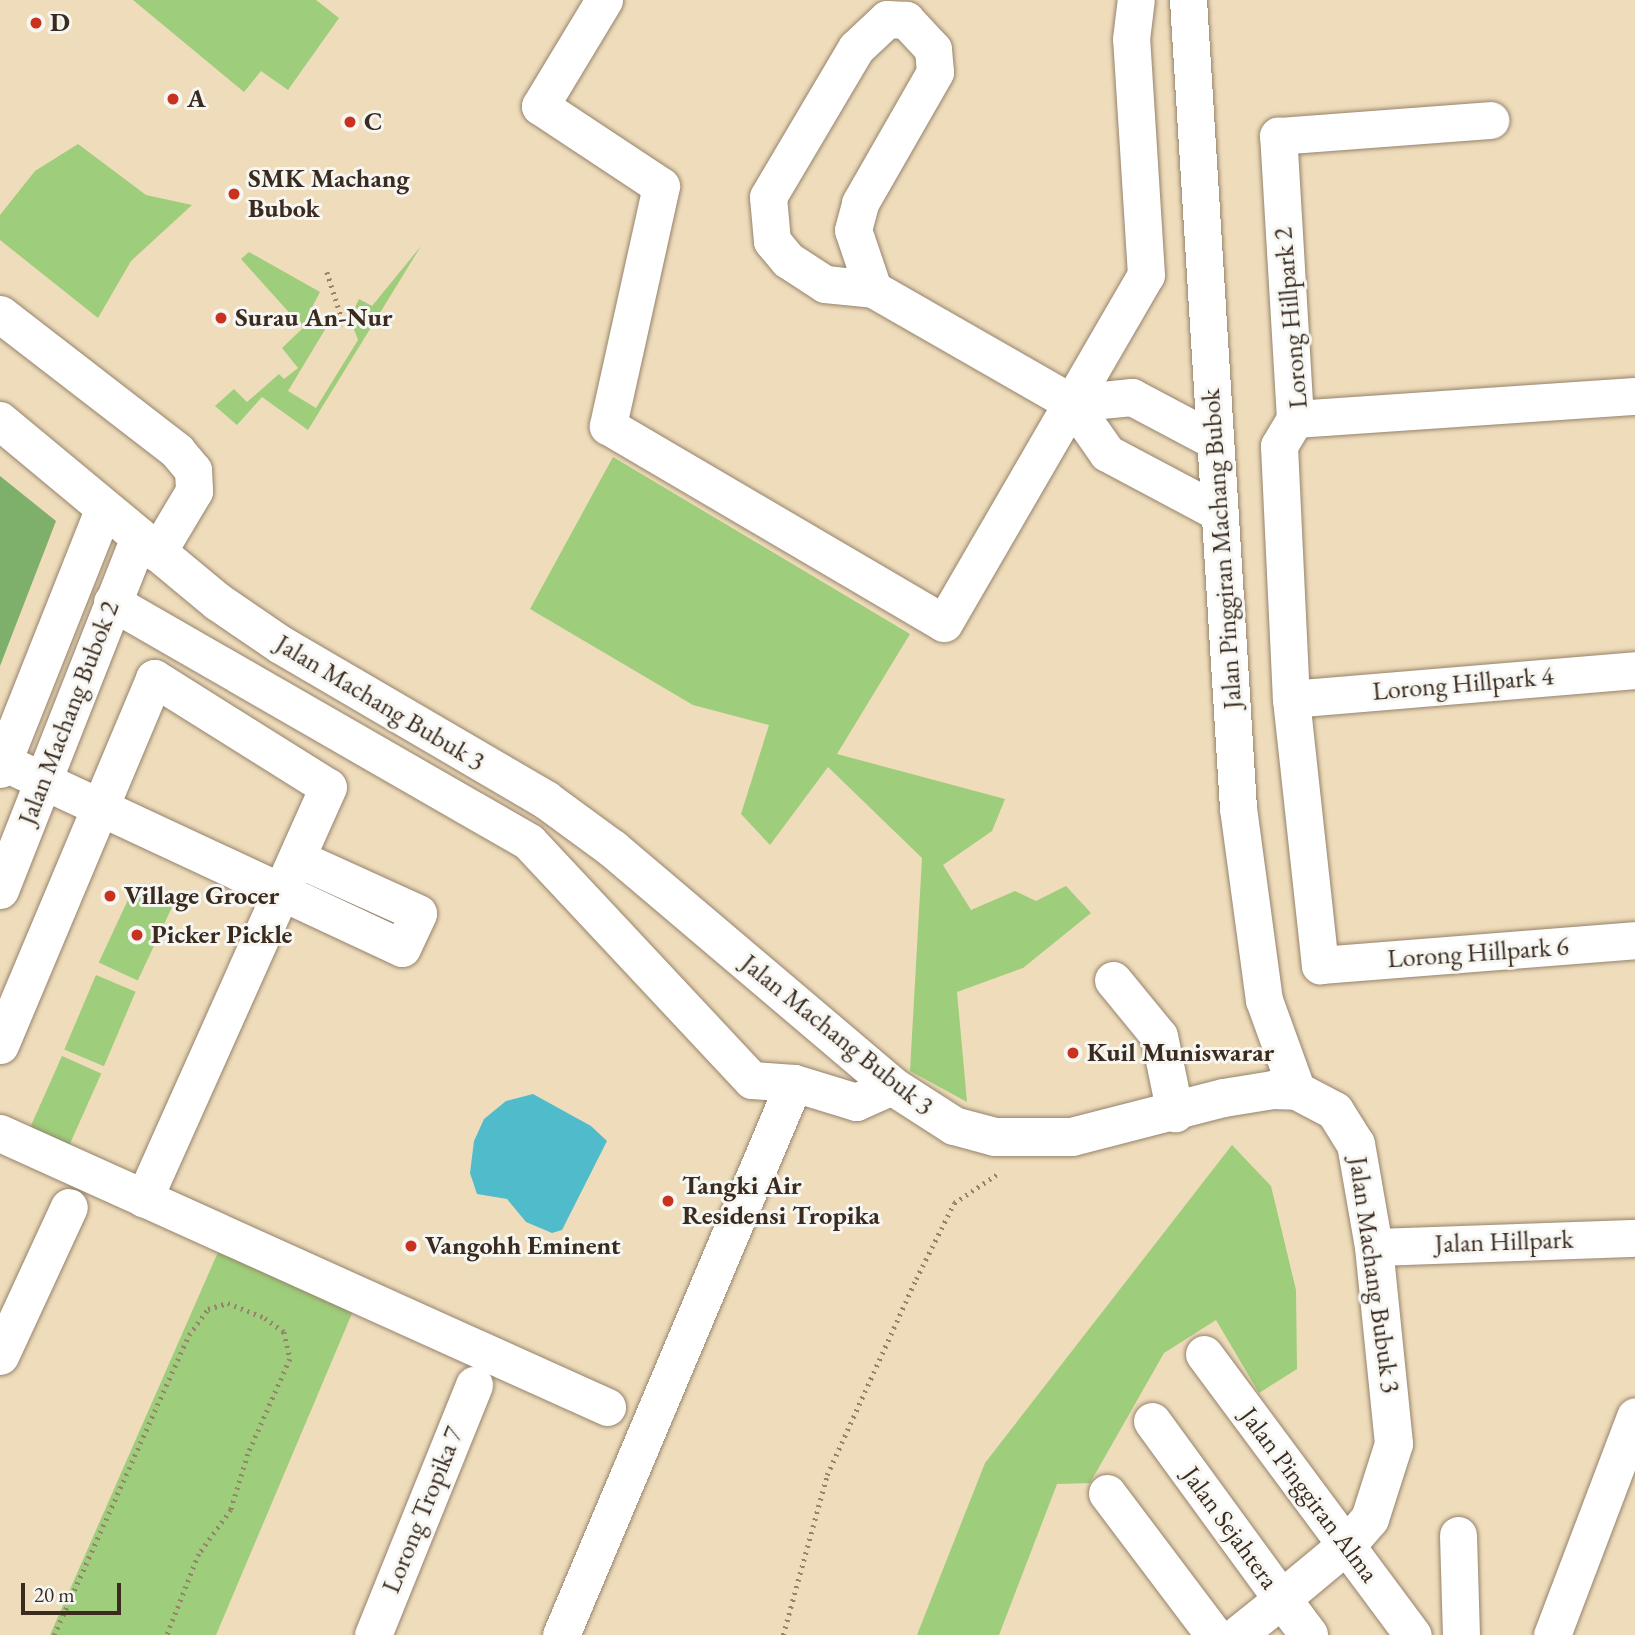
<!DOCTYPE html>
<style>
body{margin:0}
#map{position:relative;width:1635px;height:1635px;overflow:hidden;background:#efdcbb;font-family:"EB Garamond",serif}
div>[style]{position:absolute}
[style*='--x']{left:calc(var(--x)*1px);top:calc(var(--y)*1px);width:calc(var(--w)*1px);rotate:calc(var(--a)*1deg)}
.green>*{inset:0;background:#9ecd7b;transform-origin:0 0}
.forest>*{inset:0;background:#7eb06b}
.water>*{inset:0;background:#50bccb}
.path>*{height:4.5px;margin-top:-2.25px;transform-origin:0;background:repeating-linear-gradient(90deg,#95836c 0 2px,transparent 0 7px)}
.roads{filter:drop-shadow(0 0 2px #95836c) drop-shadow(0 0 2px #95836c)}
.minor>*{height:37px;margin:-18.5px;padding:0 18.5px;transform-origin:18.5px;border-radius:18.5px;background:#fff}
.major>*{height:38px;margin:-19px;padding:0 19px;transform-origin:19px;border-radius:19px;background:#fff}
.dots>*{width:19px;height:19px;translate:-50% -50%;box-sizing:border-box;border:4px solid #f6f6f2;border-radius:50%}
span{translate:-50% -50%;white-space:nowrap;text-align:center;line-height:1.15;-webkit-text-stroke:6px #f6f6f2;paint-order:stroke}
.poi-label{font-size:26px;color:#3b2a1e;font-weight:700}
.left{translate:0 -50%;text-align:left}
.street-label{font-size:26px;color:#3b2a1e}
.scale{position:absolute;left:21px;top:1583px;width:100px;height:32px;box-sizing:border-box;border:4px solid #3b2a1e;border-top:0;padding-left:9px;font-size:21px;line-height:24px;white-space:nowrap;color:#3b2a1e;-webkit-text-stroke:5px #f6f6f2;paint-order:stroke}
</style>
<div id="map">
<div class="green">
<div style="clip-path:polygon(133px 0,316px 0,339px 18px,288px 90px,261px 71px,244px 92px)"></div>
<div style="clip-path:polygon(78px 144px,146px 195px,192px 205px,131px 261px,98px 318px,0 240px,0 215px,35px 171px)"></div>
<div style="clip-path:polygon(421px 246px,308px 430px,262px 397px,237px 425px,215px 406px,234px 389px,247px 402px,279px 374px,284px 379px,298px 368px,282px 348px,303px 328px,241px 259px,249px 252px,320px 292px,310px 311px,329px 323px,288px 391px,316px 408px,358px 340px,350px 318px,359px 299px,372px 306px)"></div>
<div style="clip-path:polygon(613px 457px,910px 634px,837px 754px,1005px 799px,992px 831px,943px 865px,971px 910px,1015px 891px,1036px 901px,1066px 886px,1091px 913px,1023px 968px,957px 992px,967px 1102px,910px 1071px,922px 858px,828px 767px,770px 845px,741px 814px,769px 725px,693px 705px,530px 609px)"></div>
<div style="left:133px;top:889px;width:43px;height:81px;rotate:25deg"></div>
<div style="left:96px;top:975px;width:43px;height:81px;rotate:23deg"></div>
<div style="left:62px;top:1056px;width:43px;height:80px;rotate:24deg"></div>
<div style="clip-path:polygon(1232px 1145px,1271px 1186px,1296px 1290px,1297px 1369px,1259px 1393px,1216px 1320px,1164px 1353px,1090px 1483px,1057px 1484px,999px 1635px,917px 1635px,985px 1463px)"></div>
<div style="clip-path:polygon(222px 1243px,356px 1304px,216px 1635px,50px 1635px)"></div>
</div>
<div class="forest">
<div style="clip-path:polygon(0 476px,56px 521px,0 666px)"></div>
</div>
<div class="water">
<div style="clip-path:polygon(533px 1094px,591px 1126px,607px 1141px,562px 1230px,552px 1233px,526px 1222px,507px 1199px,477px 1194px,470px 1173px,474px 1141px,484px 1119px,506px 1101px)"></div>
</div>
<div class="path">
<div style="--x:327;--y:272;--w:56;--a:72.2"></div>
<div style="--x:54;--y:1635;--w:329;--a:-65.8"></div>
<div style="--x:189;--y:1335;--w:32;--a:-54"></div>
<div style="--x:208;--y:1309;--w:21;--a:-17"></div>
<div style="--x:228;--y:1303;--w:40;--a:22"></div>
<div style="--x:265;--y:1318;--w:24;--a:36"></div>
<div style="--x:284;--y:1332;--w:28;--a:77"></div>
<div style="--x:290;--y:1359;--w:104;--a:113.9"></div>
<div style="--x:248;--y:1454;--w:59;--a:106.9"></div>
<div style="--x:231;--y:1510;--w:54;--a:126"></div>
<div style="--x:199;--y:1554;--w:87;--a:111.6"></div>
<div style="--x:783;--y:1635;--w:166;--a:-74.6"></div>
<div style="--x:827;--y:1475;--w:215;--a:-65.6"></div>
<div style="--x:916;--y:1279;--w:85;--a:-63.4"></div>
<div style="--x:954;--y:1203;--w:54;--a:-33.7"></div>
</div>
<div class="roads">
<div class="minor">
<div style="--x:604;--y:0;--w:124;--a:121.1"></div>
<div style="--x:540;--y:106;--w:145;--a:33.5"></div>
<div style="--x:661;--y:186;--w:246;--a:102.5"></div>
<div style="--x:608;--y:426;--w:389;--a:30.4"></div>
<div style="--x:944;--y:623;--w:402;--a:-59.9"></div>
<div style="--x:1146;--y:275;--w:236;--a:-93.6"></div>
<div style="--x:1131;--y:39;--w:39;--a:-83"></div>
<div style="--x:1188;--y:0;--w:810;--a:86.46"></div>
<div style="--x:1238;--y:808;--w:194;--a:82.3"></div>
<div style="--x:1264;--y:1000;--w:97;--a:70.1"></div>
<div style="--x:873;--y:289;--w:62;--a:-108.7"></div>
<div style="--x:853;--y:230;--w:28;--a:-75"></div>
<div style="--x:860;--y:203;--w:151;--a:-60.2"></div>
<div style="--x:935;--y:72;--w:23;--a:-95"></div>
<div style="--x:933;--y:49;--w:40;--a:-133"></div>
<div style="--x:906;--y:20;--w:19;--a:-177"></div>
<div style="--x:887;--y:19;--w:42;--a:136.9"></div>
<div style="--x:856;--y:48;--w:173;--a:120.6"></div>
<div style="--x:768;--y:197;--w:44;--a:84.8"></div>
<div style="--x:772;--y:241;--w:25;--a:50"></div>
<div style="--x:788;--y:260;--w:44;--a:33"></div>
<div style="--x:825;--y:284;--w:48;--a:5.9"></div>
<div style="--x:873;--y:289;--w:229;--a:29.8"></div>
<div style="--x:0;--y:314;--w:224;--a:37.7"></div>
<div style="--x:177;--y:451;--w:25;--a:50"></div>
<div style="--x:193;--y:470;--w:21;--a:87"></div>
<div style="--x:194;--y:491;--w:72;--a:120.8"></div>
<div style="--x:1295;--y:419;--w:31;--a:121"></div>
<div style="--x:1279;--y:446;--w:253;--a:87.3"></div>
<div style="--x:1291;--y:699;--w:268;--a:83.8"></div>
<div style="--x:1320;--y:965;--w:316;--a:-4.5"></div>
<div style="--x:1295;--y:419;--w:284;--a:-93.4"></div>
<div style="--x:1278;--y:136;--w:213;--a:-4.3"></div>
<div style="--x:1295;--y:419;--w:341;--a:-3.9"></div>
<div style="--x:1215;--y:441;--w:94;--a:-152.1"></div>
<div style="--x:1132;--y:397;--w:60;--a:174.3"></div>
<div style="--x:1072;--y:403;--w:61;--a:55"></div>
<div style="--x:1107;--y:453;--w:126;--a:28"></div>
<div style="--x:112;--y:602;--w:481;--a:29.9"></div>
<div style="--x:529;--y:842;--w:326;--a:46.9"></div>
<div style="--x:752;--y:1080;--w:42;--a:4.1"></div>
<div style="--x:794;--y:1083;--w:65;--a:17"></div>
<div style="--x:856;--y:1102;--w:39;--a:-24"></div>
<div style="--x:1291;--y:699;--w:345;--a:-4.8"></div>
<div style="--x:3;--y:762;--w:440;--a:25"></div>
<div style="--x:402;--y:948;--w:38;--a:-65"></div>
<div style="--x:418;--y:913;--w:133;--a:-155.6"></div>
<div style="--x:0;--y:769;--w:281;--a:-68.3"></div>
<div style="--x:0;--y:890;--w:378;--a:-68.5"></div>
<div style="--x:1113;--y:980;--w:72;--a:50.6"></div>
<div style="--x:1159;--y:1036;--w:79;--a:78.3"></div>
<div style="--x:0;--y:1045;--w:398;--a:-67.2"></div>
<div style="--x:154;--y:678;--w:205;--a:32.1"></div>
<div style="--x:328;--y:787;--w:451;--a:114.1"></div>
<div style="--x:0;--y:1133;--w:666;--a:24.29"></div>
<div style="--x:1374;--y:1247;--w:261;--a:-2"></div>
<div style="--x:1204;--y:1354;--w:350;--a:53.4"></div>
<div style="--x:0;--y:1356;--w:164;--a:-65.2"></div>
<div style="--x:1152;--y:1421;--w:220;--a:53.9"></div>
<div style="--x:1282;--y:1599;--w:58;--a:141.3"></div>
<div style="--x:1107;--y:1493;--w:178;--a:53"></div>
<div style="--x:1458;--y:1535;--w:100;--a:88.3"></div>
<div style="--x:373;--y:1635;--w:270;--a:-68"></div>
<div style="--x:561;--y:1635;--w:599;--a:-67.12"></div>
<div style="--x:1552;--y:1635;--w:234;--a:-69.2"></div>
</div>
<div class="major">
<div style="--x:0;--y:421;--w:283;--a:39.7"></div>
<div style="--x:218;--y:602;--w:76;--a:34.3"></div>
<div style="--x:281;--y:645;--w:307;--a:30.3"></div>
<div style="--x:546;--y:800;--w:83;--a:36.2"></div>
<div style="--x:613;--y:849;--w:366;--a:40.3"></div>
<div style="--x:892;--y:1086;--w:74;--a:32.8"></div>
<div style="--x:954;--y:1126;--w:42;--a:15"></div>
<div style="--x:995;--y:1137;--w:77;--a:0"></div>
<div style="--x:1072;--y:1137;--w:157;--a:-14.4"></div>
<div style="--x:1224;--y:1098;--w:50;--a:-9.3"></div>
<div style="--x:1273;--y:1090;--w:24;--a:2"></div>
<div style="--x:1297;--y:1091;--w:43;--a:27.8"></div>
<div style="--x:1335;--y:1111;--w:39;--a:58"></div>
<div style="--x:1356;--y:1144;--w:105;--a:80.1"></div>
<div style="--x:1374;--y:1247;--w:198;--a:84.2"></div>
<div style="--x:1394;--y:1444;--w:79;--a:107.7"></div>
<div style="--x:1370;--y:1519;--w:35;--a:131"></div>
<div style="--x:1347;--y:1545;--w:85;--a:140.3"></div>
<div style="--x:1282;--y:1599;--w:45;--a:53.1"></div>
</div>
</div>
<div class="dots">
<div style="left:36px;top:23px;background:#c8321e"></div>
<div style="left:173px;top:99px;background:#c8321e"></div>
<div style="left:350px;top:122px;background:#c8321e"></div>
<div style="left:234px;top:194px;background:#c8321e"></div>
<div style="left:221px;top:318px;background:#c8321e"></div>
<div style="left:110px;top:896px;background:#c8321e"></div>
<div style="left:137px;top:935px;background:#c8321e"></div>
<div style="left:1073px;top:1053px;background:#c8321e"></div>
<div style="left:668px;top:1201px;background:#c8321e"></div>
<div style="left:411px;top:1246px;background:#c8321e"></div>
</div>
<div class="poi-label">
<span class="left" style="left:50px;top:23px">D</span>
<span class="left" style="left:187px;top:99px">A</span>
<span class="left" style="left:364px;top:122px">C</span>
<span class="left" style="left:248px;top:194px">SMK Machang<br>Bubok</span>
<span class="left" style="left:235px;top:318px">Surau An-Nur</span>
<span class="left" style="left:124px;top:896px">Village Grocer</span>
<span class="left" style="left:151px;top:935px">Picker Pickle</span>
<span class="left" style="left:1087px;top:1053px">Kuil Muniswarar</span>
<span class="left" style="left:682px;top:1201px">Tangki Air<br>Residensi Tropika</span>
<span class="left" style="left:425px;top:1246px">Vangohh Eminent</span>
</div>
<div class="street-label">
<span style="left:1291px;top:318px;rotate:-95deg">Lorong Hillpark 2</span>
<span style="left:1222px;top:549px;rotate:-94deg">Jalan Pinggiran Machang Bubok</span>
<span style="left:1463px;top:684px;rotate:-5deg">Lorong Hillpark 4</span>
<span style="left:380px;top:703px;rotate:31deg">Jalan Machang Bubuk 3</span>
<span style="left:69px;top:713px;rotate:-69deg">Jalan Machang Bubok 2</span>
<span style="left:1478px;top:953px;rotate:-4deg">Lorong Hillpark 6</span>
<span style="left:837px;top:1035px;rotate:39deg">Jalan Machang Bubuk 3</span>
<span style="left:1504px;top:1242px;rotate:-2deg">Jalan Hillpark</span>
<span style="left:1374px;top:1275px;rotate:82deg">Jalan Machang Bubuk 3</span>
<span style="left:1309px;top:1495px;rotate:53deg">Jalan Pinggiran Alma</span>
<span style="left:423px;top:1510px;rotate:-68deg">Lorong Tropika 7</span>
<span style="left:1230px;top:1528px;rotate:54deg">Jalan Sejahtera</span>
</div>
<div class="scale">20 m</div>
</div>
